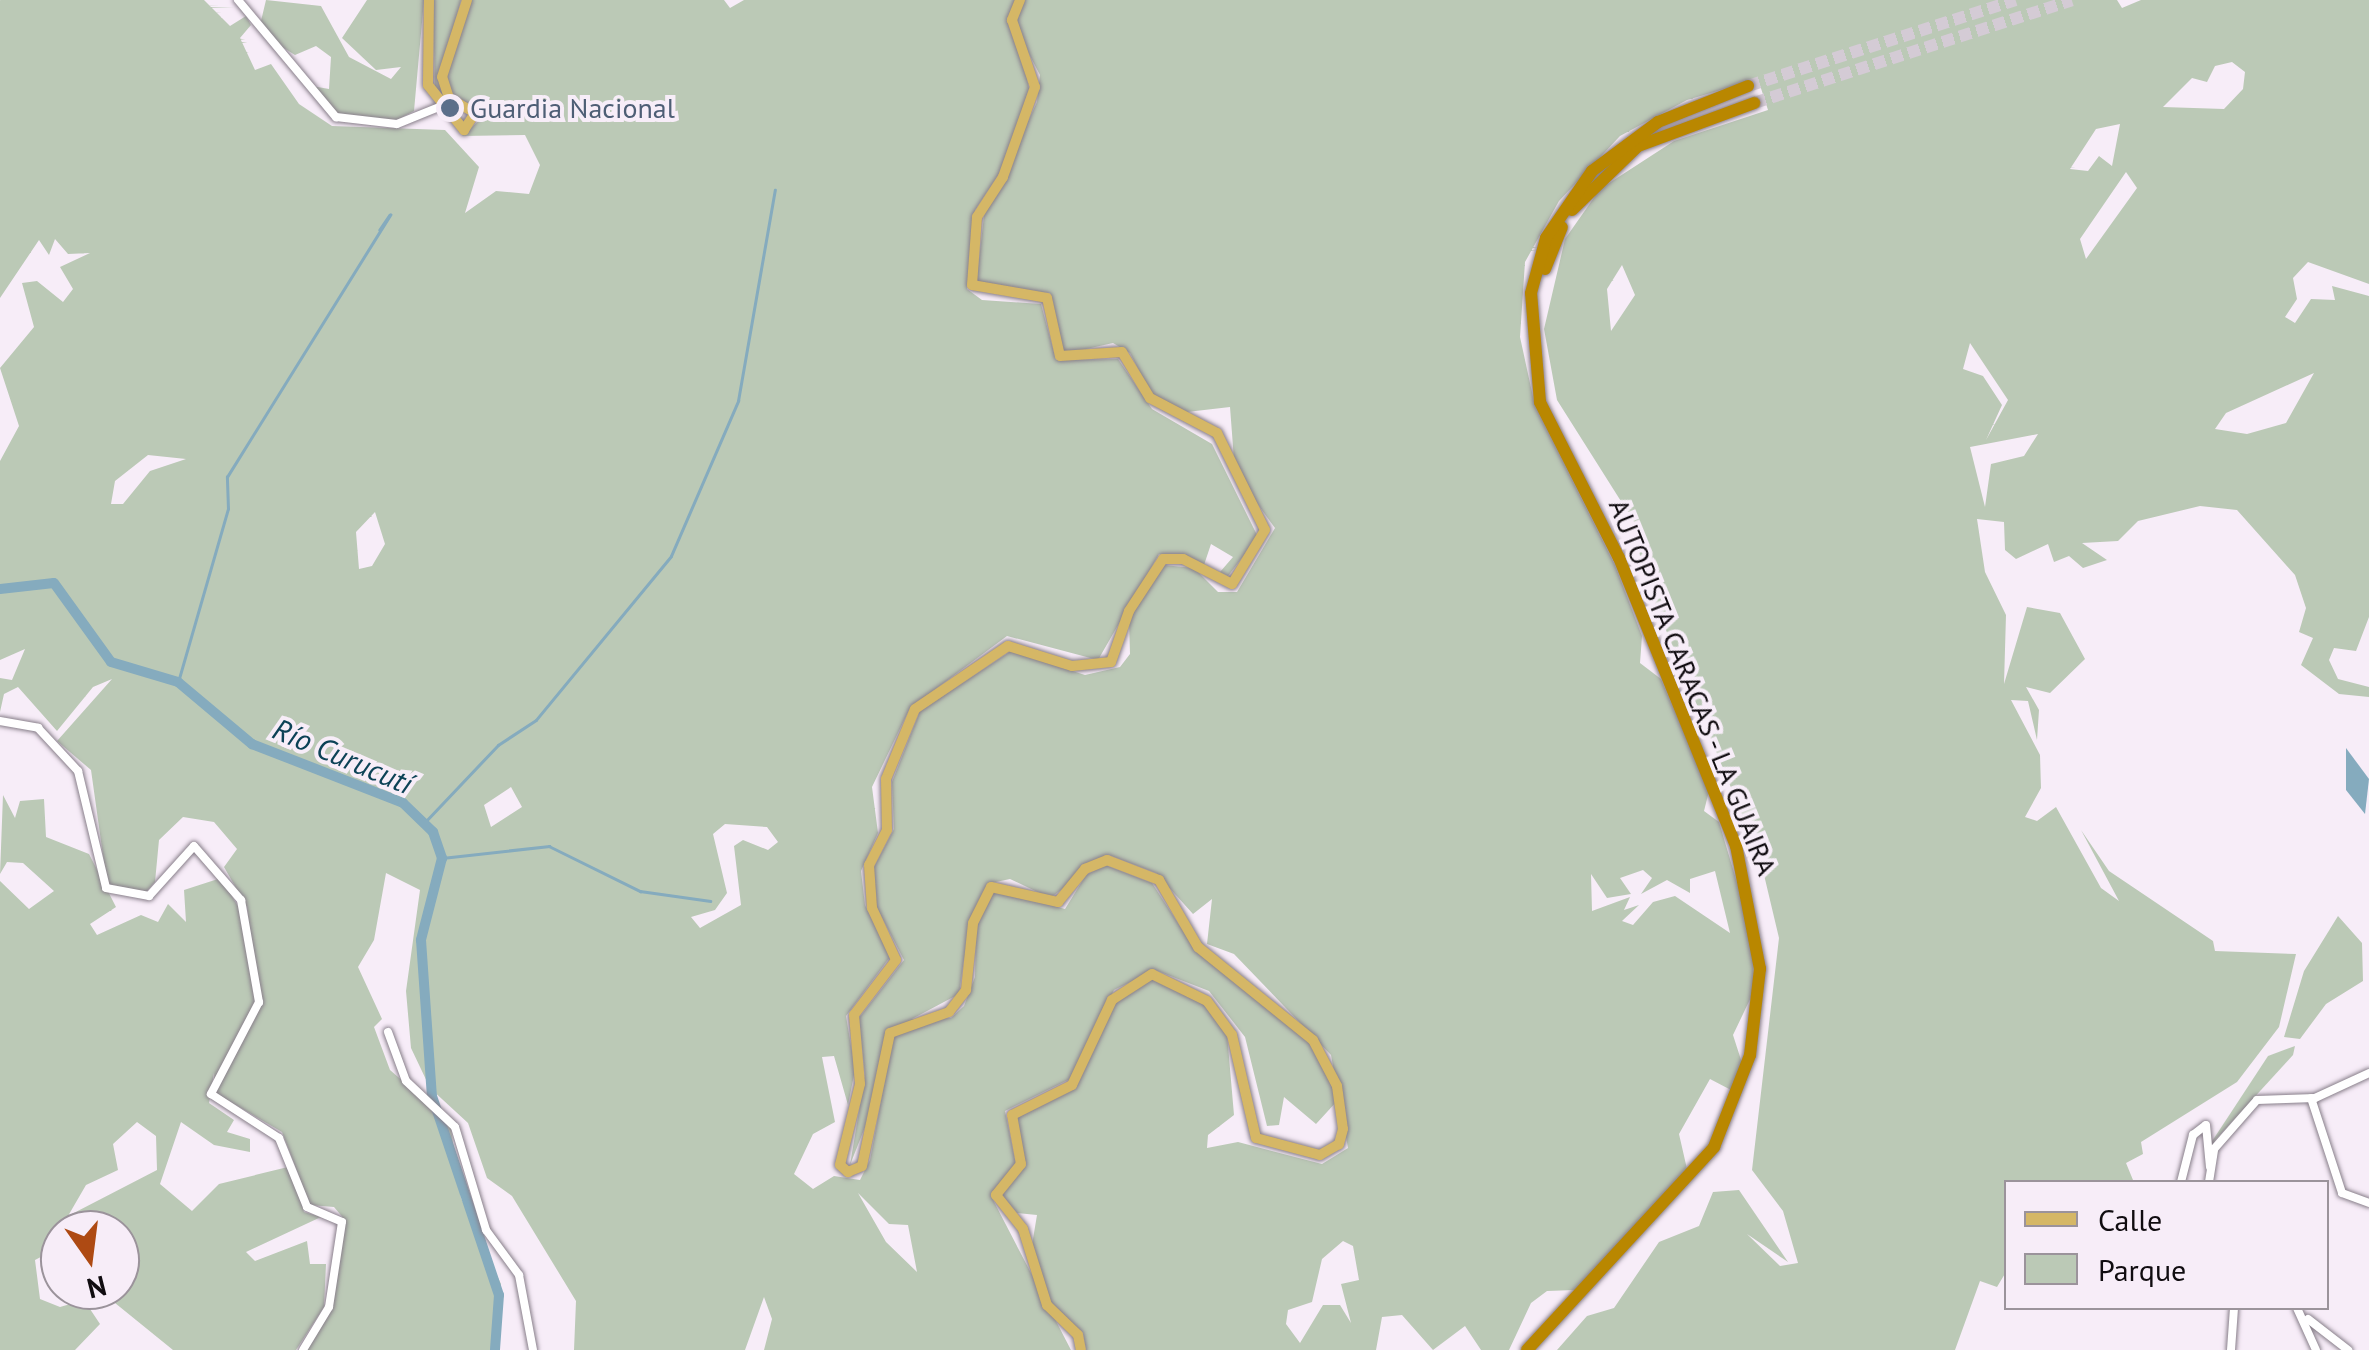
<!DOCTYPE html>
<meta charset="utf-8">
<style>
body{margin:0}
#map{position:relative;width:2369px;height:1350px;overflow:hidden;background:#f7edf8;font-family:"PT Sans",sans-serif}
div>[style]{position:absolute}
[style*='--x']{left:calc(var(--x)*1px);top:calc(var(--y)*1px);width:calc(var(--w)*1px);rotate:calc(var(--a)*1deg)}
.green>*{inset:0;background:#bbc9b6}
.water>*{inset:0;background:#85abbe}
.stream>*{height:2.5px;margin:-1.25px;padding:0 1.25px;transform-origin:1.25px;border-radius:1.25px;background:#85abbe}
.river>*{height:10px;margin:-5px;padding:0 5px;transform-origin:5px;border-radius:5px;background:#85abbe}
.highway-tunnel>*{height:12px;margin-top:-6px;transform-origin:0;background:repeating-linear-gradient(90deg,#d4cbd5 0 12px,transparent 0 18px)}
.roads{filter:drop-shadow(0 0 2px #887f8a) drop-shadow(0 0 2px #887f8a)}
.minor>*{height:8px;margin:-4px;padding:0 4px;transform-origin:4px;border-radius:4px;background:#fff}
.major>*{height:10px;margin:-5px;padding:0 5px;transform-origin:5px;border-radius:5px;background:#d5b766}
.highway>*{height:12px;margin:-6px;padding:0 6px;transform-origin:6px;border-radius:6px;background:#b98700}
.dots>*{width:28px;height:28px;translate:-50% -50%;box-sizing:border-box;border:5px solid #f7edf8;border-radius:50%}
span{translate:-50% -50%;white-space:nowrap;text-align:center;line-height:1.15;-webkit-text-stroke:8px #f7edf8;paint-order:stroke}
.service-label{font-size:28px;color:#4e5e75}
.left{translate:0 -50%;text-align:left}
.street-label{font-size:28px;color:#100c10}
.water-label{font-size:30px;color:#0c4256;font-style:italic}
.legend{position:absolute;left:2004px;top:1180px;width:325px;height:130px;box-sizing:border-box;background:#f7edf8;border:2px solid #9b939b;margin:0;padding:12px 18px;list-style:none;font-size:30px;color:#100c10}
.legend li{display:flex;align-items:center;gap:20px;height:50px}
.legend b{width:50px;border:2px solid #9b939b}
.north{position:absolute;left:40px;top:1210px;width:100px;height:100px;box-sizing:border-box;background:#f7edf8;border:2px solid #9b939b;border-radius:50%;rotate:166deg;font-size:28px;font-weight:700;line-height:40px;text-align:center;color:#100c10}
.north::after{content:'';display:block;margin:auto;width:35px;height:45px;background:#ae4a13;clip-path:polygon(50% 0,100% 100%,50% 72%,0 100%)}
</style>
<div id="map">
<div class="green">
<div style="clip-path:polygon(evenodd,0 0,204px 0,230px 26px,246px 16px,251px 25px,240px 38px,255px 70px,271px 64px,299px 104px,332px 126px,445px 130px,479px 167px,465px 213px,496px 191px,529px 194px,540px 165px,525px 135px,462px 136px,482px 118px,447px 89px,446px 49px,445px 97px,435px 92px,433px 0,461px 0,454px 26px,472px 0,724px 0,730px 8px,744px 0,2117px 0,2122px 8px,2141px 0,2369px 0,2369px 284px,2308px 262px,2293px 278px,2297px 299px,2285px 317px,2295px 323px,2311px 299px,2335px 300px,2332px 286px,2369px 296px,2369px 617px,2356px 651px,2334px 648px,2329px 660px,2338px 679px,2369px 687px,2369px 697px,2339px 694px,2301px 665px,2313px 638px,2299px 632px,2306px 608px,2295px 575px,2237px 510px,2200px 506px,2138px 521px,2118px 541px,2082px 543px,2107px 560px,2083px 568px,2069px 556px,2054px 562px,2048px 544px,2016px 559px,2005px 550px,2004px 522px,1977px 519px,1985px 572px,2006px 615px,2004px 684px,2027px 607px,2060px 613px,2085px 659px,2050px 693px,2026px 687px,2039px 710px,2037px 740px,2028px 701px,2011px 700px,2040px 755px,2041px 788px,2025px 817px,2037px 821px,2056px 807px,2101px 888px,2119px 901px,2081px 830px,2109px 871px,2213px 941px,2215px 951px,2296px 954px,2279px 1027px,2237px 1082px,2141px 1142px,2143px 1154px,2126px 1163px,2133px 1180px,2006px 1182px,2006px 1272px,1997px 1287px,1980px 1281px,1955px 1350px,1557px 1350px,1587px 1316px,1614px 1308px,1659px 1242px,1699px 1226px,1713px 1192px,1739px 1190px,1788px 1262px,1747px 1234px,1780px 1266px,1798px 1263px,1783px 1211px,1752px 1170px,1779px 938px,1760px 858px,1642px 572px,1636px 525px,1557px 400px,1544px 329px,1565px 239px,1600px 189px,1674px 141px,1768px 110px,1758px 79px,1687px 100px,1620px 136px,1559px 201px,1525px 262px,1520px 337px,1535px 406px,1615px 565px,1642px 636px,1640px 663px,1661px 679px,1709px 791px,1704px 811px,1719px 822px,1752px 933px,1754px 991px,1733px 1035px,1742px 1063px,1731px 1090px,1710px 1079px,1679px 1134px,1687px 1169px,1575px 1290px,1547px 1291px,1531px 1303px,1509px 1350px,1481px 1350px,1465px 1326px,1433px 1350px,1402px 1315px,1382px 1317px,1376px 1350px,1086px 1350px,1083px 1333px,1052px 1305px,1031px 1251px,1037px 1215px,1017px 1213px,1001px 1194px,1023px 1167px,1017px 1117px,1077px 1085px,1110px 1005px,1153px 979px,1201px 999px,1227px 1034px,1234px 1115px,1208px 1135px,1207px 1148px,1238px 1142px,1322px 1164px,1348px 1148px,1331px 1055px,1234px 954px,1207px 944px,1212px 899px,1193px 914px,1156px 873px,1109px 855px,1050px 898px,1010px 879px,991px 883px,964px 959px,959px 994px,912px 1019px,951px 1018px,964px 1006px,975px 977px,976px 927px,994px 890px,1065px 909px,1086px 875px,1105px 865px,1152px 883px,1187px 937px,1312px 1042px,1338px 1100px,1316px 1124px,1284px 1097px,1279px 1125px,1267px 1126px,1245px 1037px,1209px 991px,1155px 970px,1114px 990px,1070px 1079px,1005px 1111px,1016px 1165px,991px 1196px,1071px 1350px,764px 1350px,772px 1319px,764px 1297px,745px 1350px,574px 1350px,576px 1301px,512px 1196px,487px 1178px,468px 1123px,430px 1088px,411px 1048px,406px 991px,420px 890px,386px 873px,374px 940px,358px 967px,382px 1019px,374px 1027px,390px 1070px,450px 1122px,461px 1198px,501px 1284px,495px 1350px,307px 1350px,333px 1304px,345px 1220px,334px 1207px,310px 1205px,282px 1132px,215px 1093px,214px 1073px,209px 1103px,234px 1120px,227px 1132px,250px 1139px,250px 1152px,214px 1145px,181px 1122px,160px 1184px,192px 1211px,219px 1184px,292px 1166px,304px 1212px,321px 1217px,246px 1252px,255px 1261px,307px 1241px,310px 1264px,326px 1264px,324px 1307px,296px 1350px,173px 1350px,99px 1290px,120px 1290px,120px 1230px,60px 1230px,60px 1247px,35px 1260px,40px 1299px,60px 1307px,84px 1300px,100px 1324px,75px 1350px,0 1350px,0 881px,29px 909px,54px 891px,23px 863px,7px 862px,0 874px,3px 795px,15px 818px,20px 801px,44px 799px,46px 837px,89px 854px,116px 907px,90px 924px,97px 935px,141px 915px,158px 922px,168px 904px,186px 922px,184px 890px,221px 878px,242px 913px,257px 994px,247px 907px,224px 867px,237px 849px,214px 822px,183px 817px,159px 840px,155px 882px,146px 892px,107px 884px,91px 770px,57px 741px,112px 679px,93px 687px,57px 731px,18px 687px,4px 694px,0 712px,0 678px,12px 680px,25px 649px,0 660px,0 461px,19px 426px,0 368px,34px 327px,22px 283px,37px 281px,63px 302px,73px 289px,60px 267px,90px 253px,68px 254px,55px 239px,49px 255px,39px 240px,0 298px,0 0,1019px 35px,1040px 75px,1037px 102px,984px 216px,976px 286px,1050px 293px,1064px 354px,1113px 343px,1130px 353px,1151px 394px,1187px 412px,1230px 407px,1235px 473px,1275px 528px,1237px 592px,1218px 592px,1194px 568px,1163px 565px,1129px 620px,1130px 654px,1120px 667px,1085px 675px,1011px 651px,920px 711px,892px 782px,894px 829px,873px 869px,876px 906px,904px 960px,859px 1018px,865px 1075px,850px 1165px,886px 1074px,870px 1160px,860px 1180px,834px 1176px,813px 1189px,794px 1174px,813px 1134px,835px 1122px,822px 1057px,834px 1056px,848px 1105px,855px 1070px,846px 1016px,890px 957px,865px 905px,861px 871px,878px 833px,872px 787px,910px 708px,1007px 636px,1098px 660px,1159px 554px,1204px 565px,1211px 544px,1233px 557px,1220px 572px,1228px 576px,1258px 537px,1212px 444px,1152px 409px,1118px 359px,1056px 360px,1041px 304px,982px 300px,967px 289px,975px 210px,1003px 168px,1029px 89px,1019px 35px,0 0,2232px 62px,2245px 72px,2243px 89px,2224px 109px,2163px 107px,2192px 78px,2207px 82px,2215px 66px,2232px 62px,0 0,2120px 124px,2112px 166px,2099px 156px,2088px 171px,2070px 169px,2096px 129px,2120px 124px,0 0,2126px 172px,2137px 188px,2086px 259px,2080px 239px,2126px 172px,0 0,1622px 265px,1635px 295px,1611px 331px,1607px 289px,1622px 265px,0 0,1970px 343px,2008px 400px,1986px 440px,2002px 405px,1983px 376px,1963px 369px,1970px 343px,0 0,2314px 373px,2286px 423px,2247px 434px,2215px 429px,2226px 413px,2314px 373px,0 0,2038px 434px,2024px 456px,1991px 464px,1985px 507px,1970px 447px,2038px 434px,0 0,148px 455px,186px 459px,150px 471px,123px 504px,111px 504px,115px 481px,148px 455px,0 0,375px 512px,385px 544px,372px 566px,359px 569px,356px 532px,375px 512px,0 0,511px 787px,522px 807px,491px 827px,484px 805px,511px 787px,0 0,725px 824px,767px 827px,778px 842px,768px 850px,743px 840px,734px 846px,741px 905px,700px 928px,691px 917px,715px 910px,727px 893px,713px 834px,725px 824px,0 0,1643px 870px,1652px 878px,1641px 894px,1667px 880px,1690px 893px,1690px 879px,1715px 871px,1730px 933px,1675px 896px,1653px 902px,1633px 925px,1622px 921px,1639px 905px,1624px 910px,1630px 897px,1592px 911px,1591px 874px,1607px 898px,1631px 894px,1620px 878px,1643px 870px,0 0,137px 1122px,156px 1136px,157px 1170px,68px 1216px,86px 1185px,118px 1170px,113px 1144px,137px 1122px,0 0,858px 1193px,889px 1224px,908px 1225px,917px 1272px,886px 1242px,858px 1193px,0 0,1343px 1241px,1353px 1246px,1359px 1280px,1341px 1284px,1351px 1323px,1340px 1305px,1323px 1305px,1300px 1343px,1286px 1324px,1288px 1310px,1312px 1302px,1322px 1259px,1343px 1241px)"></div>
<div style="clip-path:polygon(266px 0,321px 6px,349px 57px,391px 79px,401px 67px,376px 70px,342px 38px,367px 0,424px 0,414px 111px,395px 121px,335px 113px,312px 86px,329px 89px,331px 57px,316px 46px,295px 55px,279px 45px,261px 21px)"></div>
<div style="clip-path:polygon(2338px 916px,2362px 943px,2363px 981px,2326px 1004px,2300px 1039px,2284px 1037px,2304px 971px)"></div>
<div style="clip-path:polygon(2295px 1046px,2293px 1055px,2207px 1149px,2268px 1056px)"></div>
</div>
<div class="water">
<div style="clip-path:polygon(2346px 748px,2369px 779px,2365px 814px,2346px 790px)"></div>
</div>
<div class="stream">
<div style="--x:178;--y:682;--w:180;--a:-73.9"></div>
<div style="--x:228;--y:509;--w:32;--a:-92"></div>
<div style="--x:227;--y:477;--w:309;--a:-58.1"></div>
<div style="--x:390;--y:215;--w:18;--a:124"></div>
<div style="--x:425;--y:822;--w:106;--a:-46.5"></div>
<div style="--x:498;--y:745;--w:45;--a:-33.3"></div>
<div style="--x:536;--y:720;--w:212;--a:-50.5"></div>
<div style="--x:671;--y:556;--w:169;--a:-66.6"></div>
<div style="--x:738;--y:401;--w:214;--a:-80.1"></div>
<div style="--x:442;--y:858;--w:108;--a:-6.4"></div>
<div style="--x:549;--y:846;--w:102;--a:26.3"></div>
<div style="--x:640;--y:891;--w:71;--a:8.1"></div>
</div>
<div class="river">
<div style="--x:0;--y:589;--w:54;--a:-6.3"></div>
<div style="--x:54;--y:583;--w:97;--a:54.2"></div>
<div style="--x:111;--y:662;--w:70;--a:16.6"></div>
<div style="--x:178;--y:682;--w:97;--a:40"></div>
<div style="--x:252;--y:744;--w:162;--a:21.3"></div>
<div style="--x:403;--y:803;--w:42;--a:44"></div>
<div style="--x:433;--y:832;--w:28;--a:71"></div>
<div style="--x:442;--y:858;--w:85;--a:104.4"></div>
<div style="--x:421;--y:940;--w:156;--a:86"></div>
<div style="--x:432;--y:1096;--w:210;--a:71.4"></div>
<div style="--x:499;--y:1295;--w:55;--a:94.2"></div>
</div>
<div class="highway-tunnel">
<div style="--x:1748;--y:86;--w:281;--a:-17.8"></div>
<div style="--x:1754;--y:103;--w:334;--a:-17.9"></div>
</div>
<div class="roads">
<div class="minor">
<div style="--x:238;--y:0;--w:153;--a:50.1"></div>
<div style="--x:336;--y:117;--w:61;--a:6.5"></div>
<div style="--x:397;--y:124;--w:45;--a:-22"></div>
<div style="--x:0;--y:721;--w:39;--a:10"></div>
<div style="--x:38;--y:728;--w:59;--a:47.1"></div>
<div style="--x:78;--y:771;--w:120;--a:76.5"></div>
<div style="--x:106;--y:888;--w:44;--a:10.5"></div>
<div style="--x:149;--y:896;--w:67;--a:-48"></div>
<div style="--x:194;--y:846;--w:72;--a:49"></div>
<div style="--x:241;--y:900;--w:104;--a:80"></div>
<div style="--x:259;--y:1002;--w:104;--a:117.6"></div>
<div style="--x:211;--y:1094;--w:81;--a:32.9"></div>
<div style="--x:279;--y:1138;--w:74;--a:67.9"></div>
<div style="--x:307;--y:1207;--w:38;--a:23"></div>
<div style="--x:342;--y:1222;--w:86;--a:98.7"></div>
<div style="--x:329;--y:1307;--w:50;--a:121.2"></div>
<div style="--x:388;--y:1032;--w:52;--a:69.8"></div>
<div style="--x:406;--y:1081;--w:67;--a:43.2"></div>
<div style="--x:455;--y:1127;--w:108;--a:73.2"></div>
<div style="--x:486;--y:1230;--w:56;--a:53.7"></div>
<div style="--x:519;--y:1275;--w:76;--a:79.4"></div>
<div style="--x:2311;--y:1098;--w:100;--a:71.9"></div>
<div style="--x:2342;--y:1193;--w:29;--a:20"></div>
<div style="--x:2181;--y:1182;--w:49;--a:-75.7"></div>
<div style="--x:2193;--y:1135;--w:16;--a:-38"></div>
<div style="--x:2206;--y:1125;--w:42;--a:84.6"></div>
<div style="--x:2209;--y:1182;--w:33;--a:-81"></div>
<div style="--x:2214;--y:1149;--w:65;--a:-48.7"></div>
<div style="--x:2257;--y:1100;--w:58;--a:-2"></div>
<div style="--x:2315;--y:1098;--w:60;--a:-24.8"></div>
<div style="--x:2297;--y:1308;--w:46;--a:65.7"></div>
<div style="--x:2308;--y:1319;--w:51;--a:37.8"></div>
<div style="--x:2231;--y:1350;--w:42;--a:-85.9"></div>
</div>
<div class="major">
<div style="--x:429;--y:0;--w:85;--a:90.7"></div>
<div style="--x:428;--y:85;--w:58;--a:51.3"></div>
<div style="--x:464;--y:130;--w:20;--a:-57"></div>
<div style="--x:475;--y:113;--w:30;--a:-150"></div>
<div style="--x:449;--y:98;--w:22;--a:-108"></div>
<div style="--x:442;--y:77;--w:81;--a:-72"></div>
<div style="--x:1020;--y:0;--w:22;--a:112"></div>
<div style="--x:1012;--y:20;--w:71;--a:71.1"></div>
<div style="--x:1035;--y:87;--w:96;--a:109.6"></div>
<div style="--x:1003;--y:177;--w:48;--a:123"></div>
<div style="--x:977;--y:217;--w:68;--a:94.2"></div>
<div style="--x:972;--y:285;--w:76;--a:9.8"></div>
<div style="--x:1047;--y:298;--w:59;--a:77.4"></div>
<div style="--x:1060;--y:356;--w:62;--a:-3.7"></div>
<div style="--x:1122;--y:352;--w:54;--a:58.7"></div>
<div style="--x:1150;--y:398;--w:76;--a:27.6"></div>
<div style="--x:1217;--y:433;--w:108;--a:63.7"></div>
<div style="--x:1265;--y:530;--w:63;--a:121.4"></div>
<div style="--x:1232;--y:584;--w:55;--a:-153"></div>
<div style="--x:1183;--y:559;--w:20;--a:180"></div>
<div style="--x:1163;--y:559;--w:62;--a:123.2"></div>
<div style="--x:1129;--y:611;--w:54;--a:109.4"></div>
<div style="--x:1111;--y:662;--w:39;--a:174"></div>
<div style="--x:1072;--y:666;--w:67;--a:-162.6"></div>
<div style="--x:1008;--y:646;--w:112;--a:145.9"></div>
<div style="--x:915;--y:709;--w:76;--a:112.5"></div>
<div style="--x:886;--y:779;--w:51;--a:88.9"></div>
<div style="--x:887;--y:830;--w:39;--a:117"></div>
<div style="--x:869;--y:865;--w:43;--a:86"></div>
<div style="--x:872;--y:908;--w:57;--a:65.2"></div>
<div style="--x:896;--y:960;--w:69;--a:127.4"></div>
<div style="--x:854;--y:1015;--w:69;--a:85"></div>
<div style="--x:860;--y:1084;--w:83;--a:103.9"></div>
<div style="--x:840;--y:1165;--w:11;--a:41"></div>
<div style="--x:848;--y:1172;--w:15;--a:-23"></div>
<div style="--x:862;--y:1166;--w:136;--a:-78.1"></div>
<div style="--x:890;--y:1033;--w:63;--a:-19.6"></div>
<div style="--x:949;--y:1012;--w:28;--a:-52"></div>
<div style="--x:966;--y:990;--w:67;--a:-84"></div>
<div style="--x:973;--y:923;--w:40;--a:-63.4"></div>
<div style="--x:991;--y:887;--w:69;--a:12.6"></div>
<div style="--x:1058;--y:902;--w:43;--a:-50.7"></div>
<div style="--x:1085;--y:869;--w:24;--a:-22"></div>
<div style="--x:1107;--y:860;--w:56;--a:21"></div>
<div style="--x:1159;--y:880;--w:78;--a:59.8"></div>
<div style="--x:1198;--y:947;--w:148;--a:39"></div>
<div style="--x:1313;--y:1040;--w:52;--a:62.4"></div>
<div style="--x:1337;--y:1086;--w:43;--a:82.1"></div>
<div style="--x:1343;--y:1129;--w:16;--a:105"></div>
<div style="--x:1339;--y:1144;--w:22;--a:150"></div>
<div style="--x:1320;--y:1155;--w:66;--a:-165.1"></div>
<div style="--x:1256;--y:1138;--w:106;--a:-103.1"></div>
<div style="--x:1232;--y:1035;--w:42;--a:-126.3"></div>
<div style="--x:1207;--y:1001;--w:61;--a:-153.9"></div>
<div style="--x:1152;--y:974;--w:48;--a:147"></div>
<div style="--x:1112;--y:1000;--w:94;--a:115.2"></div>
<div style="--x:1072;--y:1085;--w:67;--a:153.4"></div>
<div style="--x:1012;--y:1115;--w:50;--a:79.6"></div>
<div style="--x:1021;--y:1164;--w:40;--a:129"></div>
<div style="--x:996;--y:1195;--w:43;--a:51.5"></div>
<div style="--x:1023;--y:1229;--w:80;--a:72.5"></div>
<div style="--x:1047;--y:1305;--w:43;--a:44.1"></div>
<div style="--x:1078;--y:1335;--w:15;--a:79"></div>
</div>
<div class="highway">
<div style="--x:1572;--y:210;--w:92;--a:-44.1"></div>
<div style="--x:1638;--y:146;--w:124;--a:-20.3"></div>
<div style="--x:1545;--y:269;--w:45;--a:-68"></div>
<div style="--x:1527;--y:1350;--w:276;--a:-47.3"></div>
<div style="--x:1714;--y:1147;--w:99;--a:-68.6"></div>
<div style="--x:1750;--y:1055;--w:87;--a:-83.4"></div>
<div style="--x:1760;--y:969;--w:125;--a:-101"></div>
<div style="--x:1736;--y:846;--w:311;--a:-112.1"></div>
<div style="--x:1619;--y:558;--w:175;--a:-116.9"></div>
<div style="--x:1540;--y:402;--w:109;--a:-94.7"></div>
<div style="--x:1531;--y:293;--w:57;--a:-74.7"></div>
<div style="--x:1546;--y:238;--w:81;--a:-55.5"></div>
<div style="--x:1592;--y:171;--w:82;--a:-36.6"></div>
<div style="--x:1658;--y:122;--w:97;--a:-21.8"></div>
</div>
</div>
<div class="dots">
<div style="left:450px;top:108px;background:#5c6f8a"></div>
</div>
<div class="service-label">
<span class="left" style="left:470px;top:108px">Guardia Nacional</span>
</div>
<div class="street-label">
<span style="left:1693px;top:687px;rotate:68deg">AUTOPISTA CARACAS - LA GUAIRA</span>
</div>
<div class="water-label">
<span style="left:343px;top:756px;rotate:23deg">Río Curucutí</span>
</div>
<ul class="legend">
<li><b style="height:12px;background:#d5b766"></b>Calle</li>
<li><b style="height:28px;background:#bbc9b6"></b>Parque</li>
</ul>
<div class="north">N</div>
</div>
